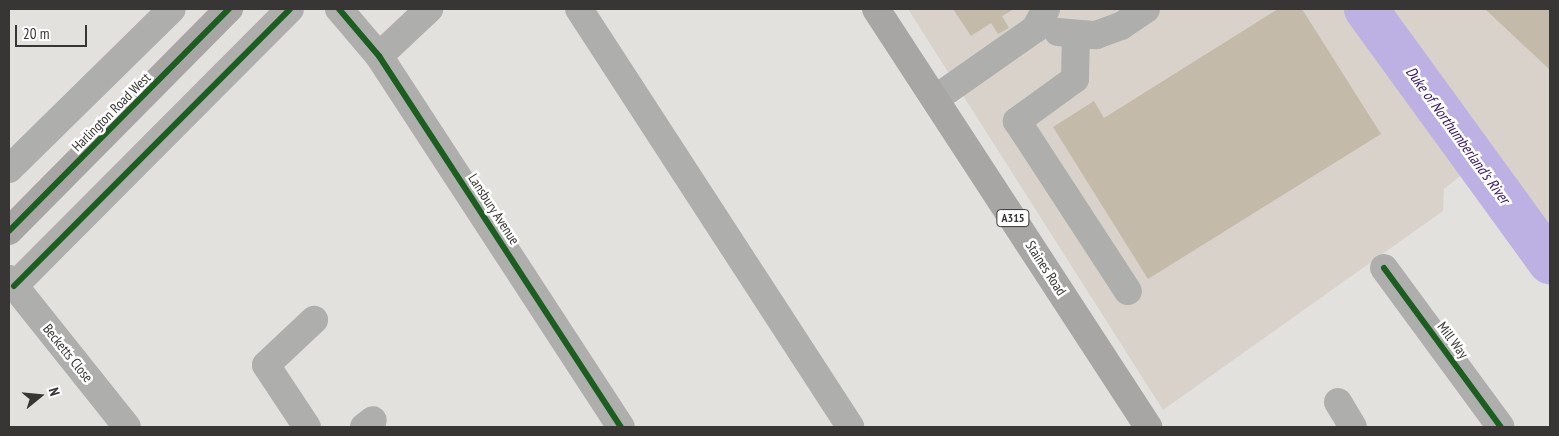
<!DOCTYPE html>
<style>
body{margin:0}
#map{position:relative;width:1559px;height:436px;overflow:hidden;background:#e3e1de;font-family:"PT Sans Narrow",sans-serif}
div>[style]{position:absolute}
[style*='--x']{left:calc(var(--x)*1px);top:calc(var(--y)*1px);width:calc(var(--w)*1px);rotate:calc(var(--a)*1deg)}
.built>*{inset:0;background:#d8d2ca}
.river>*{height:44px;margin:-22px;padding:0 22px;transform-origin:22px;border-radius:22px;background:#bdb0e3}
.building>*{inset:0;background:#c4baaa}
.minor>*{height:28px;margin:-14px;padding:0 14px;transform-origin:14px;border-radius:14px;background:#aeaead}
.major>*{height:28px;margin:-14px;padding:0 14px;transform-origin:14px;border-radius:14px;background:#a8a6a5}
.cycleway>*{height:6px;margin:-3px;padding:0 3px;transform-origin:3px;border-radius:3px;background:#1b5e20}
span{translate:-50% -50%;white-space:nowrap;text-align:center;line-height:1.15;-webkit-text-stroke:5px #fff;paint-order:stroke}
.shield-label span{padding:1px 4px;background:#fff;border:1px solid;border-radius:4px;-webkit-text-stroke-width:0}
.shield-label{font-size:12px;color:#383634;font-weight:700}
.street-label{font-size:14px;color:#383634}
.water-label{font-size:15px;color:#37146a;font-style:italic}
.frame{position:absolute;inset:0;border:10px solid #383634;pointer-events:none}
.north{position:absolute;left:15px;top:371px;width:50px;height:50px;-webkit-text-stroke:4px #fff;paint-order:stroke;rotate:73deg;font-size:14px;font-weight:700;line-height:20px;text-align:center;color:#383634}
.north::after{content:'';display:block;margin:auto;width:18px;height:22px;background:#383634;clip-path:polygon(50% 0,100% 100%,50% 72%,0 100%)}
.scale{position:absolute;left:15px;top:25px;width:72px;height:22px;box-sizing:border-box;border:2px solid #383634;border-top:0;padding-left:6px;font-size:15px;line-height:18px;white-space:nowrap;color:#383634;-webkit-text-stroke:4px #fff;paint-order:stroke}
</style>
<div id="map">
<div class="built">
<div style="clip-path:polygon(908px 9px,1344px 9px,1464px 173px,1444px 189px,1443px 211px,1163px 410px)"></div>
<div style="clip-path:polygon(1381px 9px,1550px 9px,1550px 235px)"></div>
</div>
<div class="river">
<div style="--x:1366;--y:9;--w:313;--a:54"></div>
</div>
<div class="building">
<div style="clip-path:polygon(953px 9px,1014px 9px,1002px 16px,1009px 28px,998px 34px,991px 23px,971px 36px)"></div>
<div style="clip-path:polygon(1278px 9px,1302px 9px,1381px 134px,1148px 279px,1053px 127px,1094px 101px,1104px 118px)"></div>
<div style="clip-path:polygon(1485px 9px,1550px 9px,1550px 70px)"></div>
</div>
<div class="minor">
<div style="--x:339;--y:9;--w:62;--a:49.6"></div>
<div style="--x:379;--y:56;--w:443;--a:56.9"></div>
<div style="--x:579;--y:9;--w:498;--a:57"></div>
<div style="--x:1058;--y:32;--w:38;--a:5"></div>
<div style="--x:1096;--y:35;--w:27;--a:-20"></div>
<div style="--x:1121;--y:26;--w:30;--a:-34"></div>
<div style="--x:1076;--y:34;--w:45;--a:91.3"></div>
<div style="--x:1075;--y:79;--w:72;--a:144.1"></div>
<div style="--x:1017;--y:121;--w:203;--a:56.9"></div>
<div style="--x:379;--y:56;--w:69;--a:-43.2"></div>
<div style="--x:935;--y:99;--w:122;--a:-35"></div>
<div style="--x:1035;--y:29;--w:23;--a:-61"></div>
<div style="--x:9;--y:169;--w:228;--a:-44.5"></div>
<div style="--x:1384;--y:268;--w:197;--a:53.7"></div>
<div style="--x:9;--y:279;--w:189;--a:51.4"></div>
<div style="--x:14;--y:286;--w:391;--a:-45.1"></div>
<div style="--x:1338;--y:402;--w:29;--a:59"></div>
<div style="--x:307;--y:427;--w:74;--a:-123.5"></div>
<div style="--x:266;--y:365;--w:66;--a:-43.2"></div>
<div style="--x:364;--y:427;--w:11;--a:-38"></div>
</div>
<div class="major">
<div style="--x:876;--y:9;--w:499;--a:56.9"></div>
<div style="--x:9;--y:231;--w:313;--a:-45.3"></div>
</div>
<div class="cycleway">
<div style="--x:339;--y:9;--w:62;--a:49.6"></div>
<div style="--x:379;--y:56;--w:443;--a:56.9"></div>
<div style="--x:9;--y:231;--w:313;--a:-45.3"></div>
<div style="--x:1384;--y:268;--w:197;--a:53.7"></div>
<div style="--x:14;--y:286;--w:391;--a:-45.1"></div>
</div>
<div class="shield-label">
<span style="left:1013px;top:218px">A315</span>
</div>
<div class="street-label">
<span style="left:111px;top:112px;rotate:-45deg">Harlington Road West</span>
<span style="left:494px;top:209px;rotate:57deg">Lansbury Avenue</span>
<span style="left:1046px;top:268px;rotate:57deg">Staines Road</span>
<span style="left:1453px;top:340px;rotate:53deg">Mill Way</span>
<span style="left:68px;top:353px;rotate:51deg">Becketts Close</span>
</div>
<div class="water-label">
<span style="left:1458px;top:135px;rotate:54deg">Duke of Northumberland's River</span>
</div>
<div class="frame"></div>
<div class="north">N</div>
<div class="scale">20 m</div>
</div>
